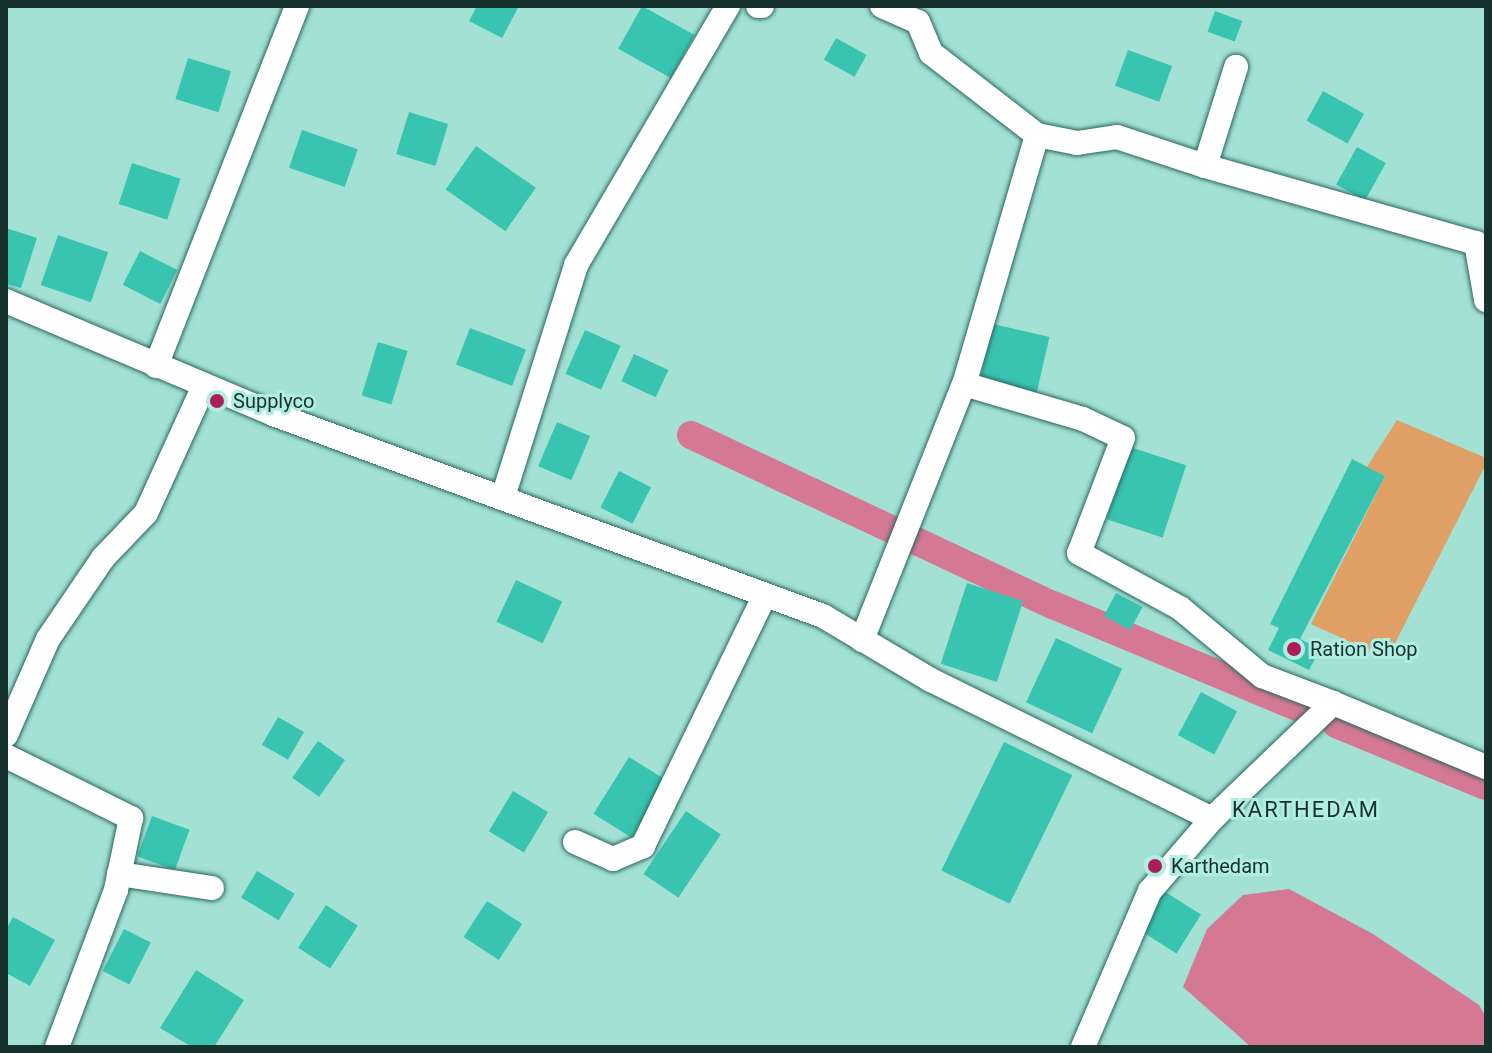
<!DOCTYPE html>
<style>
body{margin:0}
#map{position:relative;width:1492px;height:1053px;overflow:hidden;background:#a3e1d5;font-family:Roboto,sans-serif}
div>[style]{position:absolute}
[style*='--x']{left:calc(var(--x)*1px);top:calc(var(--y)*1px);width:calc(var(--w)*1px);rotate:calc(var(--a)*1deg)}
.green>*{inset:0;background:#e09f65}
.water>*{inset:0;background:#d57894}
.canal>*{height:28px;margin:-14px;padding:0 14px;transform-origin:14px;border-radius:14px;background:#d57894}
.building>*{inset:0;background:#39c4b0;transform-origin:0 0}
.roads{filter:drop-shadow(0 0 2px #29665c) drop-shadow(0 0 2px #29665c)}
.minor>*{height:24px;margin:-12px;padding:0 12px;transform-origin:12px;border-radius:12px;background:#fff}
.dots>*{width:22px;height:22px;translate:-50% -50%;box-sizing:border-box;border:4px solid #b0eee2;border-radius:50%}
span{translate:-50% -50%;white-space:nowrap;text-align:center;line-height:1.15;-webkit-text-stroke:6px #b0eee2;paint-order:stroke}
.poi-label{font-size:20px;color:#17312c}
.left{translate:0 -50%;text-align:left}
.neighbourhood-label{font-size:22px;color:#17312c;letter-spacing:2px}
.frame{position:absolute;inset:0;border:8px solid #17312c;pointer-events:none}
</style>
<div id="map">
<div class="green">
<div style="clip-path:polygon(1397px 420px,1486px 458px,1486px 464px,1387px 659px,1311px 624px,1385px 476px,1367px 467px)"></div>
</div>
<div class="water">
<div style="clip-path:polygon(1289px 889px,1373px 934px,1479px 1005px,1486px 1017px,1486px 1047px,1251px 1047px,1183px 987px,1207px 929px,1243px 895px)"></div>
</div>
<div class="canal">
<div style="--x:691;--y:435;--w:400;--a:25.2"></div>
<div style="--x:1053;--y:605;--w:270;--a:22.7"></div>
<div style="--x:1336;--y:724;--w:162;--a:22.5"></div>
</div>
<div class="building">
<div style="clip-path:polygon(477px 6px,519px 6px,502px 38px,469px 21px)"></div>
<div style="left:642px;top:6px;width:60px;height:49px;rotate:29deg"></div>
<div style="left:1215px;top:11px;width:29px;height:22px;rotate:20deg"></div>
<div style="left:836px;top:38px;width:35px;height:25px;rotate:29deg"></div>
<div style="left:1128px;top:50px;width:47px;height:38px;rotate:20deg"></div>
<div style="left:188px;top:58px;width:45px;height:43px;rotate:17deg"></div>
<div style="left:1323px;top:91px;width:47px;height:34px;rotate:29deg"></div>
<div style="left:409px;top:112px;width:41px;height:44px;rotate:17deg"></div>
<div style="left:302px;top:130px;width:59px;height:40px;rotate:19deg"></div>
<div style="left:476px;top:146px;width:73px;height:53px;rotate:35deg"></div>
<div style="left:1357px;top:147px;width:33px;height:43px;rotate:29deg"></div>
<div style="left:132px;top:163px;width:51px;height:43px;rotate:18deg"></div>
<div style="clip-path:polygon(6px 228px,37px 238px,21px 288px,6px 284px)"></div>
<div style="left:58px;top:235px;width:53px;height:53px;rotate:19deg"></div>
<div style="left:140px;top:251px;width:42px;height:38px;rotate:27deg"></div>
<div style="left:993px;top:324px;width:58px;height:61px;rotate:13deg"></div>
<div style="left:470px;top:328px;width:60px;height:39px;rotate:21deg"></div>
<div style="left:585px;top:330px;width:39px;height:48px;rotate:24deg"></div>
<div style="left:378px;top:342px;width:31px;height:56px;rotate:17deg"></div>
<div style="left:634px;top:354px;width:38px;height:30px;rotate:25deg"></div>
<div style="left:557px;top:422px;width:36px;height:48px;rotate:23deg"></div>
<div style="left:1130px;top:447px;width:59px;height:76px;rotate:18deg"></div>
<div style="clip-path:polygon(1352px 459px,1385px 476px,1300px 639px,1320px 649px,1309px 670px,1268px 650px,1279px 628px,1270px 624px)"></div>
<div style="left:619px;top:471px;width:36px;height:41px;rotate:27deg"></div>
<div style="left:516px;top:580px;width:51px;height:46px;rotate:25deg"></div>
<div style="left:967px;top:583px;width:59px;height:85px;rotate:18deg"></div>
<div style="left:1116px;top:593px;width:30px;height:26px;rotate:28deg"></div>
<div style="left:1056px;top:638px;width:73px;height:71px;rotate:25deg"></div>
<div style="left:1201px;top:692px;width:41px;height:49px;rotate:28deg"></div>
<div style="left:278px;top:717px;width:30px;height:32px;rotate:30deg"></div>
<div style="left:318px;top:741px;width:33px;height:45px;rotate:35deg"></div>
<div style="left:1004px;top:742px;width:76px;height:143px;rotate:26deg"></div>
<div style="left:629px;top:757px;width:45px;height:67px;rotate:32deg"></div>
<div style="left:513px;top:791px;width:41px;height:47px;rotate:31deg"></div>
<div style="left:686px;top:811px;width:42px;height:76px;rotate:34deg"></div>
<div style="left:152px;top:816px;width:40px;height:43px;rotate:20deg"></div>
<div style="left:257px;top:871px;width:44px;height:31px;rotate:31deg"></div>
<div style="left:1162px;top:890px;width:46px;height:46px;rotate:32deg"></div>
<div style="left:487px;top:901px;width:42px;height:43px;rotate:33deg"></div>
<div style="left:326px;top:905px;width:38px;height:51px;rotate:33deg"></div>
<div style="clip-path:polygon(13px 917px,55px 940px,30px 986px,6px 973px,6px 930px)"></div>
<div style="left:124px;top:929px;width:30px;height:47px;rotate:27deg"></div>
<div style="clip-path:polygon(196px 970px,244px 1000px,214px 1047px,192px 1047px,160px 1028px)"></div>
</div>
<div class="roads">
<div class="minor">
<div style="--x:758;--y:6;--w:4;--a:0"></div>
<div style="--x:882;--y:6;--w:39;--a:24"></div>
<div style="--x:918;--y:22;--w:34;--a:67"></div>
<div style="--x:931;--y:53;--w:134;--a:37.7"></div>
<div style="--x:1037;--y:135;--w:259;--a:106.3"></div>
<div style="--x:1037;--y:135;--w:41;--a:11.3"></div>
<div style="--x:1077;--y:143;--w:40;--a:-8.5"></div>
<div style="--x:1117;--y:137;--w:93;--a:18.2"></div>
<div style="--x:1205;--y:166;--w:104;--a:-72.6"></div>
<div style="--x:1205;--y:166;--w:282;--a:15.9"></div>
<div style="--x:1476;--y:243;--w:58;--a:80"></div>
<div style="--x:6;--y:301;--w:290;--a:22.9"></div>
<div style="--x:273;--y:414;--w:586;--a:20.17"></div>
<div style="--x:823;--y:616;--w:126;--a:30.7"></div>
<div style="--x:931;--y:680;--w:313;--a:26.3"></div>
<div style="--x:156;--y:366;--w:387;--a:-68.6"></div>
<div style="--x:503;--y:497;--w:243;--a:-72.5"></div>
<div style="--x:576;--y:265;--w:300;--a:-59.6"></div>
<div style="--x:862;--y:640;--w:276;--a:-68.3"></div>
<div style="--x:964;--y:384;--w:124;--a:16.4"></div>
<div style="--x:1083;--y:419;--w:44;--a:25.4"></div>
<div style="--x:1123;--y:438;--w:123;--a:110.9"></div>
<div style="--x:1079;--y:553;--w:115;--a:28.6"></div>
<div style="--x:1180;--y:608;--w:107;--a:39.7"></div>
<div style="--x:1262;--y:676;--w:76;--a:20.8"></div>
<div style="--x:6;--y:735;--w:105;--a:-66.4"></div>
<div style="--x:48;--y:639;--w:98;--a:-55.8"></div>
<div style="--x:103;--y:558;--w:62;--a:-46.3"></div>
<div style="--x:146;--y:513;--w:140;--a:-65.5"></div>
<div style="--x:6;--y:756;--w:140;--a:26.4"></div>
<div style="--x:131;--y:818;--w:74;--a:101.8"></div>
<div style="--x:116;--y:890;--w:168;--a:110.6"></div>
<div style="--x:575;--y:842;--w:42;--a:24.1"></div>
<div style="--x:613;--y:859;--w:33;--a:-23"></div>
<div style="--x:643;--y:846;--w:279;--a:-64.1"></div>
<div style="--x:119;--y:874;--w:94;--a:8.6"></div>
<div style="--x:1083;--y:1047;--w:170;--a:-66.8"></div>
<div style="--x:1150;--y:891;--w:95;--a:-49.3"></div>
<div style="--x:1212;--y:819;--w:168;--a:-43.8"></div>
<div style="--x:1333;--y:703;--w:166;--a:22.7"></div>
</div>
</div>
<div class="dots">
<div style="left:217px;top:401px;background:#ac1e5b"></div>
<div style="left:1294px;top:649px;background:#ac1e5b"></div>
<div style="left:1155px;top:866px;background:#ac1e5b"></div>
</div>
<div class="poi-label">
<span class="left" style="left:233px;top:401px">Supplyco</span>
<span class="left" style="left:1310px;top:649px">Ration Shop</span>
<span class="left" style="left:1171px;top:866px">Karthedam</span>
</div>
<div class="neighbourhood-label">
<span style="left:1306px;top:810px">KARTHEDAM</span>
</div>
<div class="frame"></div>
</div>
